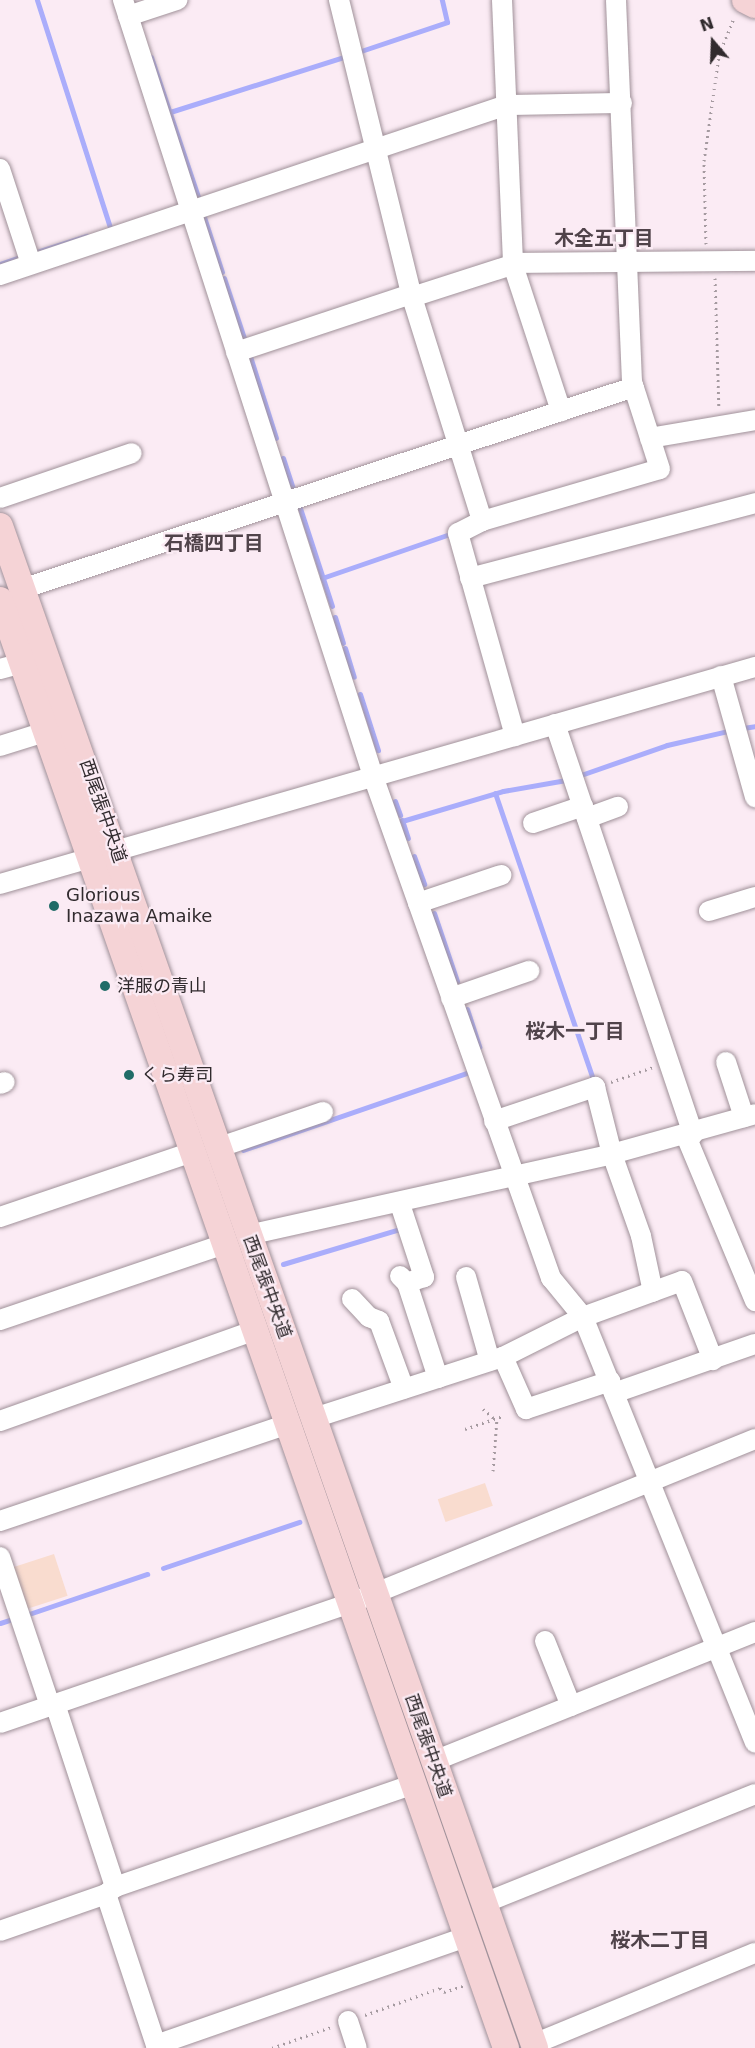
<!DOCTYPE html>
<meta charset="utf-8">
<style>
body{margin:0}
#map{position:relative;width:755px;height:2048px;overflow:hidden;background:#fbebf4;font-family:"DejaVu Sans","Noto Sans JP",sans-serif}
div>[style]{position:absolute}
[style*='--x']{left:calc(var(--x)*1px);top:calc(var(--y)*1px);width:calc(var(--w)*1px);rotate:calc(var(--a)*1deg)}
.green>*{inset:0;background:#f9dccf;transform-origin:0 0}
.stream>*{height:5px;margin:-2.5px;padding:0 2.5px;transform-origin:2.5px;border-radius:2.5px;background:#aaadfb}
.path>*{height:3px;margin-top:-1.5px;transform-origin:0;background:repeating-linear-gradient(90deg,#a59aa0 0 1.5px,transparent 0 6px)}
.roads{filter:drop-shadow(0 0 2px #a09199) drop-shadow(0 0 2px #a09199)}
.minor>*{height:20px;margin:-10px;padding:0 10px;transform-origin:10px;border-radius:10px;background:#fff}
.major>*{height:26px;margin:-13px;padding:0 13px;transform-origin:13px;border-radius:13px;background:#f5d3d6}
.dots>*{width:16px;height:16px;translate:-50% -50%;box-sizing:border-box;border:3px solid #fbebf4;border-radius:50%}
span{translate:-50% -50%;white-space:nowrap;text-align:center;line-height:1.15;-webkit-text-stroke:4.5px #fbebf4;paint-order:stroke}
.street-label{font-size:18px;color:#312b2e}
.poi-label{font-size:18px;color:#312b2e}
.left{translate:0 -50%;text-align:left}
.neighbourhood-label{font-size:20px;color:#50434a;font-weight:700}
.north{position:absolute;left:683px;top:12px;width:60px;height:60px;-webkit-text-stroke:4px #fbebf4;paint-order:stroke;rotate:341deg;font-size:16px;font-weight:700;line-height:24px;text-align:center;color:#312b2e}
.north::after{content:'';display:block;margin:auto;width:21px;height:27px;background:#312b2e;clip-path:polygon(50% 0,100% 100%,50% 72%,0 100%)}
</style>
<div id="map">
<div class="green">
<div style="left:485px;top:1483px;width:24px;height:50px;rotate:71deg"></div>
<div style="left:54px;top:1554px;width:44px;height:47px;rotate:72deg"></div>
</div>
<div class="stream">
<div style="--x:37;--y:0;--w:239;--a:72.2"></div>
<div style="--x:358;--y:52;--w:94;--a:-18.6"></div>
<div style="--x:447;--y:22;--w:23;--a:-103"></div>
<div style="--x:151;--y:57;--w:148;--a:71.4"></div>
<div style="--x:170;--y:112;--w:186;--a:-17.6"></div>
<div style="--x:203;--y:214;--w:61;--a:71.9"></div>
<div style="--x:37;--y:252;--w:52;--a:-18.1"></div>
<div style="--x:0;--y:264;--w:21;--a:-19"></div>
<div style="--x:224;--y:278;--w:66;--a:71.6"></div>
<div style="--x:249;--y:353;--w:89;--a:72.4"></div>
<div style="--x:283;--y:458;--w:33;--a:72"></div>
<div style="--x:300;--y:508;--w:103;--a:71.9"></div>
<div style="--x:322;--y:578;--w:139;--a:-19"></div>
<div style="--x:335;--y:617;--w:27;--a:73"></div>
<div style="--x:345;--y:648;--w:30;--a:73"></div>
<div style="--x:360;--y:694;--w:59;--a:72.2"></div>
<div style="--x:743;--y:728;--w:12;--a:-9"></div>
<div style="--x:578;--y:776;--w:94;--a:-19.2"></div>
<div style="--x:667;--y:745;--w:63;--a:-12.9"></div>
<div style="--x:495;--y:793;--w:305;--a:71.1"></div>
<div style="--x:395;--y:801;--w:15;--a:70"></div>
<div style="--x:402;--y:820;--w:19;--a:72"></div>
<div style="--x:402;--y:821;--w:105;--a:-16.5"></div>
<div style="--x:503;--y:791;--w:64;--a:-9.9"></div>
<div style="--x:414;--y:856;--w:30;--a:70"></div>
<div style="--x:434;--y:913;--w:72;--a:71.3"></div>
<div style="--x:467;--y:1009;--w:40;--a:72"></div>
<div style="--x:243;--y:1150;--w:236;--a:-19"></div>
<div style="--x:283;--y:1264;--w:125;--a:-16.7"></div>
<div style="--x:163;--y:1568;--w:144;--a:-18.7"></div>
<div style="--x:26;--y:1615;--w:128;--a:-18.7"></div>
<div style="--x:0;--y:1623;--w:16;--a:-18"></div>
<div style="--x:405;--y:1716;--w:219;--a:71.1"></div>
<div style="--x:494;--y:1974;--w:78;--a:70.6"></div>
</div>
<div class="path">
<div style="--x:706;--y:244;--w:83;--a:-91.4"></div>
<div style="--x:704;--y:161;--w:107;--a:-81.9"></div>
<div style="--x:719;--y:55;--w:40;--a:-68"></div>
<div style="--x:715;--y:278;--w:131;--a:88.3"></div>
<div style="--x:611;--y:1082;--w:45;--a:-19.7"></div>
<div style="--x:483;--y:1409;--w:16;--a:40"></div>
<div style="--x:465;--y:1429;--w:40;--a:-18.9"></div>
<div style="--x:493;--y:1471;--w:53;--a:-85.7"></div>
<div style="--x:365;--y:2015;--w:80;--a:-19.8"></div>
<div style="--x:440;--y:1988;--w:6;--a:45"></div>
<div style="--x:444;--y:1992;--w:20;--a:-18"></div>
<div style="--x:272;--y:2048;--w:63;--a:-19.6"></div>
</div>
<div class="roads">
<div class="minor">
<div style="--x:123;--y:0;--w:815;--a:72.14"></div>
<div style="--x:373;--y:776;--w:533;--a:70.48"></div>
<div style="--x:551;--y:1278;--w:50;--a:50.6"></div>
<div style="--x:583;--y:1317;--w:459;--a:68"></div>
<div style="--x:339;--y:0;--w:303;--a:76.2"></div>
<div style="--x:411;--y:294;--w:238;--a:72.6"></div>
<div style="--x:482;--y:521;--w:27;--a:153"></div>
<div style="--x:458;--y:533;--w:211;--a:74.3"></div>
<div style="--x:502;--y:0;--w:265;--a:87.6"></div>
<div style="--x:513;--y:265;--w:154;--a:71.8"></div>
<div style="--x:128;--y:16;--w:52;--a:-18.1"></div>
<div style="--x:0;--y:169;--w:100;--a:71.9"></div>
<div style="--x:0;--y:275;--w:535;--a:-18.54"></div>
<div style="--x:507;--y:105;--w:115;--a:-1"></div>
<div style="--x:412;--y:297;--w:111;--a:-17.8"></div>
<div style="--x:518;--y:263;--w:237;--a:-0.5"></div>
<div style="--x:236;--y:352;--w:184;--a:-18.3"></div>
<div style="--x:650;--y:438;--w:107;--a:-9.7"></div>
<div style="--x:0;--y:498;--w:139;--a:-18.8"></div>
<div style="--x:482;--y:521;--w:185;--a:-16.3"></div>
<div style="--x:660;--y:469;--w:91;--a:-107.8"></div>
<div style="--x:632;--y:382;--w:382;--a:-92.4"></div>
<div style="--x:470;--y:578;--w:295;--a:-14.7"></div>
<div style="--x:22;--y:589;--w:644;--a:-18.27"></div>
<div style="--x:0;--y:669;--w:23;--a:-15"></div>
<div style="--x:721;--y:676;--w:126;--a:74.3"></div>
<div style="--x:555;--y:724;--w:433;--a:71.4"></div>
<div style="--x:0;--y:746;--w:47;--a:-17.3"></div>
<div style="--x:587;--y:818;--w:33;--a:-20"></div>
<div style="--x:533;--y:823;--w:53;--a:-18.8"></div>
<div style="--x:0;--y:884;--w:786;--a:-16.04"></div>
<div style="--x:418;--y:903;--w:88;--a:-18.6"></div>
<div style="--x:709;--y:911;--w:48;--a:-16.9"></div>
<div style="--x:451;--y:998;--w:83;--a:-19.1"></div>
<div style="--x:726;--y:1062;--w:58;--a:71.9"></div>
<div style="--x:0;--y:1084;--w:5;--a:-22"></div>
<div style="--x:494;--y:1121;--w:107;--a:-18.6"></div>
<div style="--x:595;--y:1087;--w:69;--a:75.8"></div>
<div style="--x:612;--y:1154;--w:87;--a:70.5"></div>
<div style="--x:641;--y:1236;--w:57;--a:77.9"></div>
<div style="--x:686;--y:1136;--w:179;--a:67.3"></div>
<div style="--x:217;--y:1148;--w:112;--a:-18.8"></div>
<div style="--x:400;--y:1204;--w:77;--a:71.8"></div>
<div style="--x:424;--y:1277;--w:18;--a:161"></div>
<div style="--x:0;--y:1217;--w:203;--a:-18.7"></div>
<div style="--x:248;--y:1235;--w:373;--a:-12.5"></div>
<div style="--x:612;--y:1154;--w:148;--a:-15.6"></div>
<div style="--x:400;--y:1276;--w:10;--a:45"></div>
<div style="--x:407;--y:1283;--w:100;--a:71.9"></div>
<div style="--x:466;--y:1277;--w:87;--a:74.1"></div>
<div style="--x:352;--y:1299;--w:25;--a:47"></div>
<div style="--x:369;--y:1317;--w:11;--a:22"></div>
<div style="--x:379;--y:1321;--w:72;--a:69.8"></div>
<div style="--x:0;--y:1320;--w:237;--a:-18.7"></div>
<div style="--x:503;--y:1357;--w:57;--a:66.1"></div>
<div style="--x:526;--y:1409;--w:89;--a:-18.4"></div>
<div style="--x:614;--y:1393;--w:149;--a:-19.2"></div>
<div style="--x:314;--y:1418;--w:199;--a:-17.9"></div>
<div style="--x:503;--y:1357;--w:89;--a:-26.6"></div>
<div style="--x:583;--y:1317;--w:105;--a:-20"></div>
<div style="--x:682;--y:1281;--w:85;--a:68.6"></div>
<div style="--x:0;--y:1421;--w:271;--a:-19.6"></div>
<div style="--x:0;--y:1521;--w:304;--a:-18.6"></div>
<div style="--x:0;--y:1557;--w:157;--a:71.4"></div>
<div style="--x:545;--y:1641;--w:70;--a:68.2"></div>
<div style="--x:55;--y:1704;--w:193;--a:71.8"></div>
<div style="--x:115;--y:1887;--w:11;--a:142"></div>
<div style="--x:106;--y:1894;--w:159;--a:71.7"></div>
<div style="--x:156;--y:2045;--w:329;--a:-19.2"></div>
<div style="--x:0;--y:1723;--w:371;--a:-18.9"></div>
<div style="--x:351;--y:1603;--w:436;--a:-22.1"></div>
<div style="--x:434;--y:1761;--w:346;--a:-21.9"></div>
<div style="--x:115;--y:1887;--w:316;--a:-19"></div>
<div style="--x:484;--y:1903;--w:292;--a:-21.9"></div>
<div style="--x:0;--y:1931;--w:112;--a:-19.2"></div>
<div style="--x:348;--y:2021;--w:28;--a:72"></div>
<div style="--x:534;--y:2044;--w:239;--a:-22.4"></div>
</div>
<div class="major">
<div style="--x:745;--y:0;--w:11;--a:27"></div>
<div style="--x:0;--y:526;--w:1613;--a:70.63"></div>
<div style="--x:0;--y:600;--w:1534;--a:70.74"></div>
</div>
</div>
<div class="dots">
<div style="left:54px;top:906px;background:#206b67"></div>
<div style="left:105px;top:986px;background:#206b67"></div>
<div style="left:129px;top:1075px;background:#206b67"></div>
</div>
<div class="street-label">
<span style="left:103px;top:811px;rotate:71deg">西尾張中央道</span>
<span style="left:267px;top:1287px;rotate:70deg">西尾張中央道</span>
<span style="left:428px;top:1746px;rotate:71deg">西尾張中央道</span>
</div>
<div class="poi-label">
<span class="left" style="left:66px;top:906px">Glorious<br>Inazawa Amaike</span>
<span class="left" style="left:117px;top:986px">洋服の青山</span>
<span class="left" style="left:141px;top:1075px">くら寿司</span>
</div>
<div class="neighbourhood-label">
<span style="left:604px;top:238px">木全五丁目</span>
<span style="left:214px;top:543px">石橋四丁目</span>
<span style="left:575px;top:1031px">桜木一丁目</span>
<span style="left:660px;top:1940px">桜木二丁目</span>
</div>
<div class="north">N</div>
</div>
